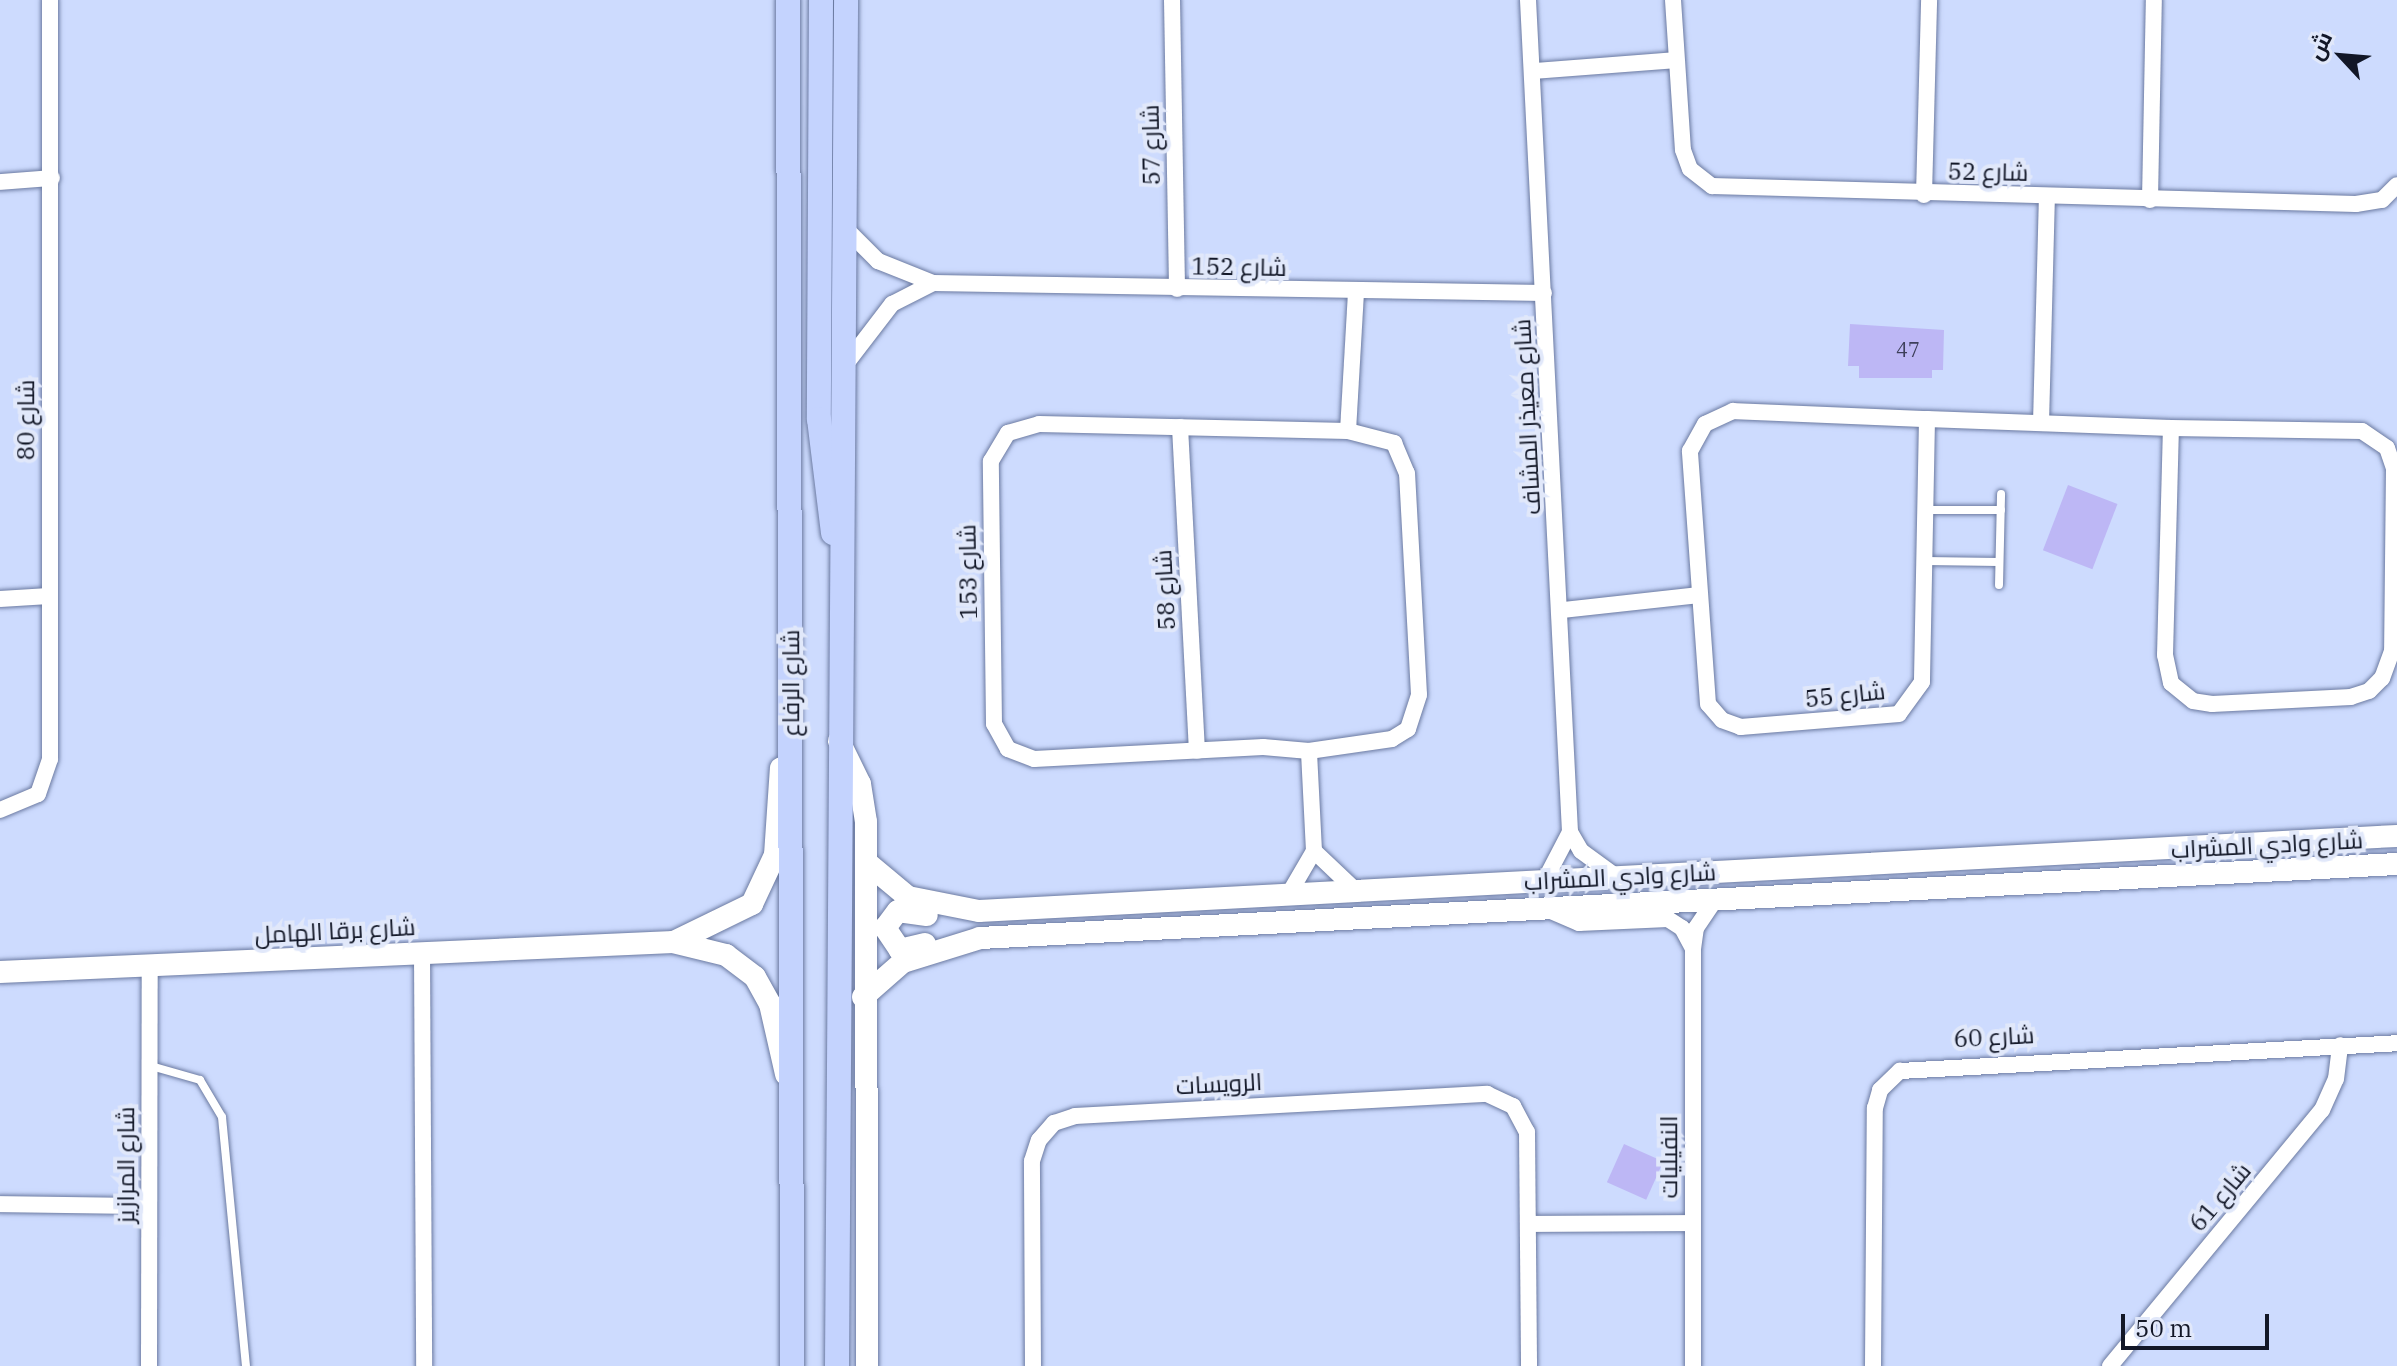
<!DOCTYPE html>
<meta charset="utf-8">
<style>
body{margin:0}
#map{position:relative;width:2397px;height:1366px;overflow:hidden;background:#cddbfe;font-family:"IBM Plex Serif",Cairo,serif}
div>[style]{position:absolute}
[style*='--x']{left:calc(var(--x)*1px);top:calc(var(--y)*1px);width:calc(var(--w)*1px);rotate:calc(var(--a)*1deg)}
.building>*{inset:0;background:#bdb7f5;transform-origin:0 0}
.roads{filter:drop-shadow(0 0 2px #6b7aa1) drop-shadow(0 0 2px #6b7aa1)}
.lane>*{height:8px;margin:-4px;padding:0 4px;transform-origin:4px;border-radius:4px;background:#fff}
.street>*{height:16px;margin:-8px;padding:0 8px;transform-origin:8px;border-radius:8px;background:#fff}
.secondary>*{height:22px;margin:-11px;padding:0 11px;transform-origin:11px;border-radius:11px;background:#fff}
.primary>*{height:24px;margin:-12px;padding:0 12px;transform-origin:12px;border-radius:12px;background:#c4d3fe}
span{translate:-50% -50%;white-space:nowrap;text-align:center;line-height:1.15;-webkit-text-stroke:8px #e1e8fa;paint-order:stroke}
.number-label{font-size:20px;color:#3d3f5a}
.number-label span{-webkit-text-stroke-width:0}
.street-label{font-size:24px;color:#121727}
.north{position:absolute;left:2301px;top:16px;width:80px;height:80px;-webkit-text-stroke:6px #e1e8fa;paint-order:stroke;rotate:296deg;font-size:22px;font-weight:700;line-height:32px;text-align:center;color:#121727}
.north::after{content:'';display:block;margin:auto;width:28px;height:36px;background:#121727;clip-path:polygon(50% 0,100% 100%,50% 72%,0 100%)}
.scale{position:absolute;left:2121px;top:1314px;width:148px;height:36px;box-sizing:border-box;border:4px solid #121727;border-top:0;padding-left:10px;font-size:24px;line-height:28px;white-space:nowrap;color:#121727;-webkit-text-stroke:6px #e1e8fa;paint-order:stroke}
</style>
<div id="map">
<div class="building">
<div style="clip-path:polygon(1850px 324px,1944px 330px,1943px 370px,1932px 370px,1932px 378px,1859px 378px,1859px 366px,1848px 366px)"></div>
<div style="left:2068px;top:485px;width:53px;height:70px;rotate:21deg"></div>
<div style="left:1624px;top:1144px;width:43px;height:42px;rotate:24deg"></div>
</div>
<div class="roads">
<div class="lane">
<div style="--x:1925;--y:510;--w:76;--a:0"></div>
<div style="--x:1925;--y:561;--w:74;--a:0.8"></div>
<div style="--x:1999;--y:585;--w:91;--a:-88.7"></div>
<div style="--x:151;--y:1066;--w:51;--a:15.9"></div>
<div style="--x:200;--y:1080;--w:43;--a:59.3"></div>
<div style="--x:222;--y:1117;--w:250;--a:84.5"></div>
</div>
<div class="street">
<div style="--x:1172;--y:0;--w:289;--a:89"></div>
<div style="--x:1528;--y:0;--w:833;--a:87.11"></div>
<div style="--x:1570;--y:832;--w:52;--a:117.6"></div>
<div style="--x:1673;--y:0;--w:150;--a:86.2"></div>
<div style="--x:1683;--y:150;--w:20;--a:70"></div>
<div style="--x:1690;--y:169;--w:28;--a:38"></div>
<div style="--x:1712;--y:186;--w:644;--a:1.6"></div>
<div style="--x:2356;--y:204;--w:26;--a:-9"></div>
<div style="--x:2382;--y:200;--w:21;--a:-45"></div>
<div style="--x:1534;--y:71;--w:142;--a:-4.4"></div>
<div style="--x:0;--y:182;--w:52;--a:-4.4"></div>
<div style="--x:1924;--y:195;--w:195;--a:-88.5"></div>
<div style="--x:2150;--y:200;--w:200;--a:-88.9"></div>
<div style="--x:845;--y:228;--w:47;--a:45"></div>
<div style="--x:878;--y:261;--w:59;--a:21.8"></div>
<div style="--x:933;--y:283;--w:611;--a:0.94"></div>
<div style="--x:846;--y:364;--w:76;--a:-52.5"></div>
<div style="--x:892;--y:304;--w:46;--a:-27.1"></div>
<div style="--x:1733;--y:411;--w:194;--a:2.4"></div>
<div style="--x:1927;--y:419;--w:263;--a:91.1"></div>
<div style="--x:1922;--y:682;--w:39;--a:126"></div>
<div style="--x:1899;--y:714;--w:159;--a:175.3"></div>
<div style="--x:1741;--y:727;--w:20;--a:-160"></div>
<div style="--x:1722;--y:720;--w:21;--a:-131"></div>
<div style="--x:1708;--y:704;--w:254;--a:-94.1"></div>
<div style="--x:1690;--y:451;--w:31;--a:-61"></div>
<div style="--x:1705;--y:424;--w:31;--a:-25"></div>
<div style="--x:1927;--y:419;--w:244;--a:2.1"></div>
<div style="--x:2041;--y:423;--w:226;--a:-88.5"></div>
<div style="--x:1039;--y:424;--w:309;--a:1.3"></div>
<div style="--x:1348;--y:431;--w:48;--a:14.6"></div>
<div style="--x:1394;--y:443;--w:33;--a:67"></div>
<div style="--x:1407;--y:473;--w:222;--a:86.9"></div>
<div style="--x:1419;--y:695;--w:36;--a:108"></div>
<div style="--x:1408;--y:729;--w:19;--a:148"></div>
<div style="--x:1392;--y:739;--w:84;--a:171.8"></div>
<div style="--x:1309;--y:751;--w:46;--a:-175"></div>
<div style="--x:1263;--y:747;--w:229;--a:177"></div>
<div style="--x:1034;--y:759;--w:28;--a:-159"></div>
<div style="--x:1008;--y:749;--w:29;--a:-119"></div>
<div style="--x:994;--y:724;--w:263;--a:-90.7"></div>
<div style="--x:991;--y:461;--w:33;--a:-59"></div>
<div style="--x:1008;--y:433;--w:32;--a:-16"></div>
<div style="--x:1180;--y:427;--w:324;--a:87"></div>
<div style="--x:2171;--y:428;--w:191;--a:0.9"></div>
<div style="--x:2362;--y:431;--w:30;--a:34"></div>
<div style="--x:2387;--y:448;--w:21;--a:71"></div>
<div style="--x:2394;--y:468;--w:183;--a:90.6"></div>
<div style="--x:2392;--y:651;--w:29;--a:110"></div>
<div style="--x:2382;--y:678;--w:18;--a:135"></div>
<div style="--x:2369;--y:691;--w:19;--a:162"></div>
<div style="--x:2351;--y:697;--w:139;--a:177.1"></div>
<div style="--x:2212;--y:704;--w:19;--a:-171"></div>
<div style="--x:2193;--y:701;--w:28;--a:-141"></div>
<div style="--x:2171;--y:683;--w:29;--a:-102"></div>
<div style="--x:2165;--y:655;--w:227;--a:-88.5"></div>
<div style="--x:1348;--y:431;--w:138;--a:-86.7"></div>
<div style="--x:0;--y:599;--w:49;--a:-3.5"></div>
<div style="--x:1563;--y:610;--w:136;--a:-6.3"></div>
<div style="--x:0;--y:810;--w:41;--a:-22.8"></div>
<div style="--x:38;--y:794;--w:37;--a:-71"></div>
<div style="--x:50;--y:759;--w:759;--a:-90"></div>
<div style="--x:1570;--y:832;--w:22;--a:60"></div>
<div style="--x:1581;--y:851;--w:39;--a:36"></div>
<div style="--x:1314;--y:851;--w:55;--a:43.5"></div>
<div style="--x:1290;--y:892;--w:48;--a:-59.7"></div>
<div style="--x:1314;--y:851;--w:100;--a:-92.9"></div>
<div style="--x:1546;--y:909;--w:36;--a:23"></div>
<div style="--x:1579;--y:923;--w:89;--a:-2.6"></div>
<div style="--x:1668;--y:919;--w:17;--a:33"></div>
<div style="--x:1682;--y:928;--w:21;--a:62"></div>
<div style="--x:422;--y:952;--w:414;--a:89.7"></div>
<div style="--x:0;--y:1204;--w:149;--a:0.8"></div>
<div style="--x:1528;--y:1224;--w:165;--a:-0.3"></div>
<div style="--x:149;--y:1366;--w:401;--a:-89.9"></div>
<div style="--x:1033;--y:1366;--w:205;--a:-90.3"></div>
<div style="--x:1032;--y:1161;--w:22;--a:-72"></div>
<div style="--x:1039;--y:1140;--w:23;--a:-49"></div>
<div style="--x:1054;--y:1123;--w:22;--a:-18"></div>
<div style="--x:1075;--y:1116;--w:413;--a:-3.1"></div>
<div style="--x:1487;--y:1094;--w:29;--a:25"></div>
<div style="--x:1513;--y:1106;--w:30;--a:62"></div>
<div style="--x:1527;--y:1132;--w:234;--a:89.5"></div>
<div style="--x:1693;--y:1366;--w:417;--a:-90"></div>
<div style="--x:1693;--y:949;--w:21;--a:-82"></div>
<div style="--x:1696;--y:928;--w:36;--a:-56"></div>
<div style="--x:1873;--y:1366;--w:258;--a:-89.6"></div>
<div style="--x:1875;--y:1108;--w:19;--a:-74"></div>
<div style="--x:1880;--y:1090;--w:28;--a:-44"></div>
<div style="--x:1900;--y:1071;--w:498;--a:-3.2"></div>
<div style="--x:2110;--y:1366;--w:332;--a:-50.4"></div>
<div style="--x:2322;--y:1110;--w:34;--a:-66"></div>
<div style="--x:2336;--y:1079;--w:34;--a:-83"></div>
</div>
<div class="secondary">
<div style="--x:839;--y:741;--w:48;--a:64"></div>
<div style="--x:860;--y:784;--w:38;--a:81"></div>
<div style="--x:866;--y:822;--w:544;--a:89.89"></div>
<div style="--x:866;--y:862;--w:55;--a:39.8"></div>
<div style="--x:908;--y:897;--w:72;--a:11.2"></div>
<div style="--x:979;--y:911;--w:1420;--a:-3.03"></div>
<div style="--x:674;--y:942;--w:87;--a:-26"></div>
<div style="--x:752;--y:904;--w:54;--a:-64.9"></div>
<div style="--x:775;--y:855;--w:87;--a:-86.1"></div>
<div style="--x:925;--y:944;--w:26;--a:167"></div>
<div style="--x:900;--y:950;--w:27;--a:-124"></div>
<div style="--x:885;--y:928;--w:21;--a:-53"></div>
<div style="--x:898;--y:911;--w:29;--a:8"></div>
<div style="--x:0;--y:972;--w:674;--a:-2.55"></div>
<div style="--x:673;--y:942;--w:55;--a:13.8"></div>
<div style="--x:726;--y:955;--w:36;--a:37"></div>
<div style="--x:755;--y:977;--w:31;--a:61"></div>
<div style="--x:770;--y:1004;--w:72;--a:77.1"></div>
<div style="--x:863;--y:997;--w:53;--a:-41.2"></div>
<div style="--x:903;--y:962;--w:81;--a:-17.3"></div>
<div style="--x:980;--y:938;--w:1419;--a:-2.99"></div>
</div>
<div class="primary">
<div style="--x:788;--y:0;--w:1366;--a:89.83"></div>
<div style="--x:821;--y:0;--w:419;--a:90.3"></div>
<div style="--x:819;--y:419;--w:115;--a:83"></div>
<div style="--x:837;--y:1366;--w:1366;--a:-89.62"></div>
</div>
</div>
<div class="number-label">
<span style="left:1908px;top:349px">47</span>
</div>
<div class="street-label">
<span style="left:1151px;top:145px;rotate:-91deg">شارع 57</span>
<span style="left:1988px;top:172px;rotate:1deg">شارع 52</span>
<span style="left:1239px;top:267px;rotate:1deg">شارع 152</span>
<span style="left:1527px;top:417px;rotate:-93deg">شارع معيذر المشاف</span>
<span style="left:26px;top:420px;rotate:-90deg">شارع 80</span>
<span style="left:968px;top:572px;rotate:-91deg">شارع 153</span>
<span style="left:1165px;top:590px;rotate:-93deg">شارع 58</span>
<span style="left:791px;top:683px;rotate:-90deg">شارع الرفاع</span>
<span style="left:1845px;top:695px;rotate:-6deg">شارع 55</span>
<span style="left:2267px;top:845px;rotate:-3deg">شارع وادي المشراب</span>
<span style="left:1620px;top:877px;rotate:-3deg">شارع وادي المشراب</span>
<span style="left:335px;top:931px;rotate:-3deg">شارع برقا الهامل</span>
<span style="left:1994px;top:1037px;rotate:-3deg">شارع 60</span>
<span style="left:1219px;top:1084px;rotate:-3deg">الرويسات</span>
<span style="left:1669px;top:1157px;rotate:-90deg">النفيليات</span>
<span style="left:126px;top:1165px;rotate:-90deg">شارع المرازيز</span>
<span style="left:2220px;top:1197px;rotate:-50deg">شارع 61</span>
</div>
<div class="north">ش</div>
<div class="scale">50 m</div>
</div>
